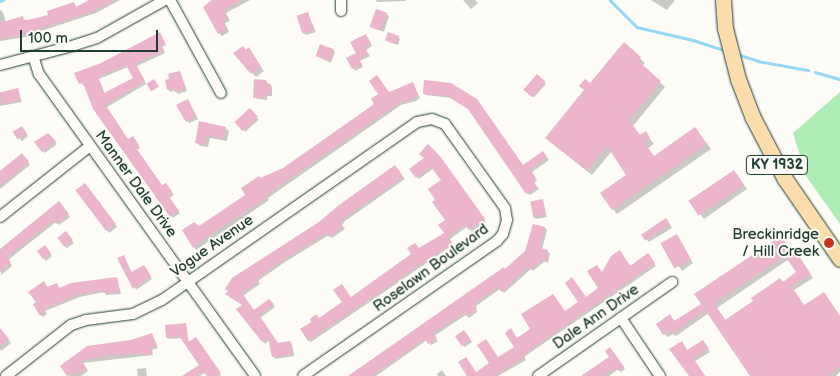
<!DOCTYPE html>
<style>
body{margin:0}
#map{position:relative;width:840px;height:376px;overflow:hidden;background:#fdfcf7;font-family:"Balsamiq Sans",sans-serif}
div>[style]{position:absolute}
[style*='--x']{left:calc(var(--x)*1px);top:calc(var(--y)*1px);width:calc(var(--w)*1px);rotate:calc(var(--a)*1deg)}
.green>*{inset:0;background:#aeedb5}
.shadow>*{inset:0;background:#0003;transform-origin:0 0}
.stream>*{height:2.5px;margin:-1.25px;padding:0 1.25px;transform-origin:1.25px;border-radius:1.25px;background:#95d7f7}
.building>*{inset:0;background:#ecb5cb;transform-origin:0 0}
.roads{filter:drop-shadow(0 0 1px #1f3d34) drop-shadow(0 0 1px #1f3d34)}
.street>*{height:10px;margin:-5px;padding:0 5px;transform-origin:5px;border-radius:5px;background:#fdfcf7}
.primary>*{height:15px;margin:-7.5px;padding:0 7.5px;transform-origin:7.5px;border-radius:7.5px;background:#faddab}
.dots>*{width:14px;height:14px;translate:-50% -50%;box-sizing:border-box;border:2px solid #fdfcf7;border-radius:50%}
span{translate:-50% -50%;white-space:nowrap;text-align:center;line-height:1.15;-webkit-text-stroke:4px #fdfcf7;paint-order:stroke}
.shield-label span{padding:1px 4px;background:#fdfcf7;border:1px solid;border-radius:4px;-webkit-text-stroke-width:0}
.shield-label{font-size:14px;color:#1f3d34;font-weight:700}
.street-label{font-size:15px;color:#1f3d34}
.poi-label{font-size:15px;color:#1f3d34}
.right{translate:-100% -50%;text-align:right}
.scale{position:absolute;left:20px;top:30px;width:138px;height:22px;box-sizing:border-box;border:2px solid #1f3d34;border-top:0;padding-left:6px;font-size:15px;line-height:18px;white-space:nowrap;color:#1f3d34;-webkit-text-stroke:4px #fdfcf7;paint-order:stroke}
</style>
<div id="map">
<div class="green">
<div style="clip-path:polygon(840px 92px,840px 224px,806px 176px,793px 133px)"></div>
</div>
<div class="shadow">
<div style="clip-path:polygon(92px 0,120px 0,96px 13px,32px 34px,32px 36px,0 41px,0 10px,3px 12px,6px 22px,23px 18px,25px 22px,50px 16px,73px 3px,77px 8px)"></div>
<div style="clip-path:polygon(220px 0,250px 0,226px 13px,230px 21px,225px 23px,229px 32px,222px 36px,219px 33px)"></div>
<div style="clip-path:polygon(376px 0,406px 0,406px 1px,377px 2px)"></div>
<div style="clip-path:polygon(463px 0,475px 0,478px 3px,471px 9px)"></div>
<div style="clip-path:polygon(651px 0,675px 0,667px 10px)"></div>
<div style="clip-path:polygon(308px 14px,316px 32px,306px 35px,304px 33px)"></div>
<div style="clip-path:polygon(386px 14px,389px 16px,384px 32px,372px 26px)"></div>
<div style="clip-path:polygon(evenodd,161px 36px,166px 45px,162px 47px,165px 53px,137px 66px,146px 84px,107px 107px,129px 141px,135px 140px,140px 148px,137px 150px,162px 186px,168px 186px,174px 195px,169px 198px,180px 213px,173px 218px,85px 85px,81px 85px,161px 36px,128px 67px,134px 78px,105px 94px,99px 79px,128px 67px)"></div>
<div style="clip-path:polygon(398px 37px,400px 39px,398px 45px,386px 40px)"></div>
<div style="clip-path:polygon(368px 38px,372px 46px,366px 50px,370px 56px,360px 61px,363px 67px,355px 71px,348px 59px,358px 54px)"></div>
<div style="clip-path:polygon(624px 44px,645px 63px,642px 66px,665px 87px,633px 126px,640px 136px,645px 133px,654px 144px,648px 148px,654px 157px,695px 128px,711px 149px,617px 214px,601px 194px,628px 176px,612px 151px,592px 175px,551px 142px,591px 84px)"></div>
<div style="clip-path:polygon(249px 49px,264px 71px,256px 77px,235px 54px)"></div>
<div style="clip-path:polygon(333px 50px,335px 52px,331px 63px,317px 56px)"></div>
<div style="clip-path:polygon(180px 72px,187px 91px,178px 94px,175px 90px,171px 92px,168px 90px,166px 81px)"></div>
<div style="left:537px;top:76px;width:12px;height:18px;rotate:42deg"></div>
<div style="clip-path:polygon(266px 81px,272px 87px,272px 96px,267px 96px,267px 100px,257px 99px,255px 97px)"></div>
<div style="clip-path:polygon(413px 84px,420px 98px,416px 101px,401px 105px,268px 198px,269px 200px,196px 250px,194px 247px,184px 231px,199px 228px,247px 195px,260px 179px,283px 169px,376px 104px,380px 94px,390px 93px)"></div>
<div style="clip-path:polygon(450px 84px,526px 171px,545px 155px,549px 160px,532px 172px,537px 181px,534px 183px,539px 189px,530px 195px,527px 193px,470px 110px,451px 98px,426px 95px,424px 93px)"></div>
<div style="clip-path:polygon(17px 90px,22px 102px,0 106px,0 94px)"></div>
<div style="clip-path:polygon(188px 100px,198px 119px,189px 123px,187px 121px)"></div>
<div style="left:250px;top:110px;width:13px;height:18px;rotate:48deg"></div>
<div style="clip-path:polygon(200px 123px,225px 128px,229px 131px,227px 141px,210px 138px,208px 147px,200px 146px,196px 142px)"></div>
<div style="clip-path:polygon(24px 130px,28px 136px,22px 141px,20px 139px)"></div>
<div style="clip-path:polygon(48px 134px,57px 144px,45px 153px,43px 151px)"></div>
<div style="clip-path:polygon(22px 154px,30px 165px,0 189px,0 172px)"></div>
<div style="clip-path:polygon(442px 160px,486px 222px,472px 232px,468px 226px,450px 239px,453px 245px,311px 342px,309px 340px,319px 320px,445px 233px,446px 221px,437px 200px,442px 180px,434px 168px,419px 179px,411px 169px)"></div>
<div style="clip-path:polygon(398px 169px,405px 179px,345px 221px,342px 225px,345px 229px,332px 238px,329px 235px,285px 262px,258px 281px,260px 284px,243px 296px,254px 311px,272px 303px,275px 307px,260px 318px,278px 344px,290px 342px,292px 344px,294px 356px,275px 359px,270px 340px,265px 344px,263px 341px,243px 305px,229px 296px,320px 223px)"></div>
<div style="clip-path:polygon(737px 175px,747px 189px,704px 219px,690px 201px)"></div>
<div style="left:87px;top:187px;width:50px;height:10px;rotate:53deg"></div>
<div style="clip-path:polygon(542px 200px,547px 217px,536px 219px,534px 217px)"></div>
<div style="clip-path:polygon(61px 205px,70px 217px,59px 225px,56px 222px,8px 260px,12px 266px,1px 275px,0 250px)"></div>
<div style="clip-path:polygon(669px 223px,672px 228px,649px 242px,646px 239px)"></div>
<div style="clip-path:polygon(545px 228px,547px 230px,542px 250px,550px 253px,548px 263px,545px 261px,533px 271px,531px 269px,504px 293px,500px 289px,476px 306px,477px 312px,469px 318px,466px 315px,434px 336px,438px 341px,431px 345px,427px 340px,376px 376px,349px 376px,505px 270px,526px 252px)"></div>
<div style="clip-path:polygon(68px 235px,74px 243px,67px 248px,65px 246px)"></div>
<div style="clip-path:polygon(676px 236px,693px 263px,682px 271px,663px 245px)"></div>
<div style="clip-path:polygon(evenodd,784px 241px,795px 257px,797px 255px,801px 259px,813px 278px,794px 290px,804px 306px,824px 293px,840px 316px,840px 372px,836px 376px,752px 376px,709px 313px,676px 336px,673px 334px,668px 337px,664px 334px,673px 319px,675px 322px,703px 304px,784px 241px,789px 259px,798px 273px,726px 321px,717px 308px,789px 259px)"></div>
<div style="clip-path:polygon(47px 249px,52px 256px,46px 261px,39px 251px)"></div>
<div style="clip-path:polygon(622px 254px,631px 267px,650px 257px,656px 266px,524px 357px,526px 360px,498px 376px,465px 376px,477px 373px,516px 347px,518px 339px,565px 313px,600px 288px,602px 273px)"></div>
<div style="clip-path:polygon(125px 259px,132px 273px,146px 268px,152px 279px,136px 290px)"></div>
<div style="clip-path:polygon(117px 278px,121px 294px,106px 295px,104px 292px,80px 297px,45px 311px,47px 314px,43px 317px,41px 315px,37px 303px,44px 282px,48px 288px,56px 284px,60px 289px)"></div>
<div style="clip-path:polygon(186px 324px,189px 343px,198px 340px,221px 376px,209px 376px,206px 372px,200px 376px,188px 376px,200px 366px,182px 338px,169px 339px,167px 337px)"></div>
<div style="clip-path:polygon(0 329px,11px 343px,1px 351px,0 349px)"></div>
<div style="clip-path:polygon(152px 334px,158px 348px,152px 350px,153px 355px,82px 363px,88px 371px,81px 376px,69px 376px,62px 366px)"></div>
<div style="clip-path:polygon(466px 334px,472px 342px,465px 347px,463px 345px)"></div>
<div style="clip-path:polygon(705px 344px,710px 352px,695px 361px,705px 376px,689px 376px,688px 351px)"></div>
<div style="clip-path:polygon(612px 351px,625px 369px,621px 372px,618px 369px,609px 376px,582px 376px,610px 357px)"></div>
<div style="clip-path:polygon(146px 368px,147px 376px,138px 376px,137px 369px)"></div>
<div style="clip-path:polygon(442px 370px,446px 376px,438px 376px,437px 374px)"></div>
</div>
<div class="stream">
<div style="--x:610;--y:0;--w:38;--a:45"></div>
<div style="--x:637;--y:27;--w:57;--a:13.1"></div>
<div style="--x:693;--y:40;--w:33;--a:18"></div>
<div style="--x:0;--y:1;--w:3;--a:-18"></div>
<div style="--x:737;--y:54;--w:22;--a:18"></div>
<div style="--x:758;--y:61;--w:51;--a:10.2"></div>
<div style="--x:815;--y:72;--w:26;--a:16"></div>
</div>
<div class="building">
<div style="clip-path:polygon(89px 0,115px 0,94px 11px,30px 32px,31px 34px,0 39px,0 23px,23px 16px,24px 20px,28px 20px,48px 15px,47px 11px,74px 2px,76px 7px)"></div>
<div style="clip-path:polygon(212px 0,241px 0,224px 10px,228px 18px,223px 20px,227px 29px,218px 34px,203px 7px)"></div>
<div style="left:376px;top:9px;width:12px;height:19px;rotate:20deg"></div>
<div style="left:308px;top:12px;width:19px;height:12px;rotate:72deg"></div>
<div style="clip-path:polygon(evenodd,160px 32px,165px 43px,161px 45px,164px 50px,135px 64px,145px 81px,105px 105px,128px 139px,133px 136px,139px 145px,136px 148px,162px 185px,166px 183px,172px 192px,168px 195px,179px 211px,170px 217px,93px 109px,83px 83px,79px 84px,74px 73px,101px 63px,160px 32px,126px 65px,133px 78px,104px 93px,98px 77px,126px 65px)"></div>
<div style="left:388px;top:32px;width:12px;height:9px;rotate:20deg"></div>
<div style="clip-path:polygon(366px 34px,371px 44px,365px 47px,368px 54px,359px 59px,362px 64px,352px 69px,346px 58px,356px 53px,350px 42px)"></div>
<div style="clip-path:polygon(624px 42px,641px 57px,638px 61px,661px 81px,629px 120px,640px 135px,646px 131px,650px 138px,644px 142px,654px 156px,695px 127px,707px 144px,612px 210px,600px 193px,626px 175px,607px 146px,587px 171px,545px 138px,584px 90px,579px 86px,585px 79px,590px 83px)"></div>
<div style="left:320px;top:44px;width:15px;height:13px;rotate:20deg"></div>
<div style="clip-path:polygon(243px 46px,246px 50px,249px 47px,261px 67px,251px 74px,233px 53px)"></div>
<div style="clip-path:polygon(180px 71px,186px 89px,175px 92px,173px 88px,167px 90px,165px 80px,169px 79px,168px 74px)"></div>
<div style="left:537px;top:74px;width:11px;height:21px;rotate:41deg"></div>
<div style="clip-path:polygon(377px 75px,389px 92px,413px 82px,418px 95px,407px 102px,406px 100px,399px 103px,266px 195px,268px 197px,199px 242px,200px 243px,193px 248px,182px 230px,194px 222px,199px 226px,245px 195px,241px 188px,259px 176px,260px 178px,283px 168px,370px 107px,374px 104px,371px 99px,378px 94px,369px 81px)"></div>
<div style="left:154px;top:79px;width:9px;height:9px;rotate:58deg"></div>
<div style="clip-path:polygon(254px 79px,266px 80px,266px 84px,271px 84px,270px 94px,266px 94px,265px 98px,253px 98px)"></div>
<div style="clip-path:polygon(424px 80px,451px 83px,477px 99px,523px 165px,543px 151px,547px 157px,530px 169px,536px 178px,533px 180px,537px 187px,526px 194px,468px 109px,447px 96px,423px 94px)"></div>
<div style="left:18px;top:88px;width:12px;height:19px;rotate:76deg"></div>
<div style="clip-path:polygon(188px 99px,196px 116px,186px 122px,176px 105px)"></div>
<div style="left:250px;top:108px;width:12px;height:21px;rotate:48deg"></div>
<div style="clip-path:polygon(199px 121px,226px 127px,223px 139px,206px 135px,204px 145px,195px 143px)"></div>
<div style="left:22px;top:126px;width:9px;height:11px;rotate:58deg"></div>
<div style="clip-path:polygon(48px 133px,56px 141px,42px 152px,34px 142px)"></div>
<div style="clip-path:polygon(428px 144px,440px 156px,485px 219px,469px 230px,465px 225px,448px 237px,452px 243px,308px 341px,300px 329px,311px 322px,310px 319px,316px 314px,319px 318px,342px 302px,333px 290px,342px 284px,351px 297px,411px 254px,407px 248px,415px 243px,419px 248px,444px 233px,438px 225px,445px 220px,432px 202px,435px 200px,428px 189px,441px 180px,431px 167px,416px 178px,409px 169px,424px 158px,419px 154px)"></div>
<div style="clip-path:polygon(22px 153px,29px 162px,0 186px,0 171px)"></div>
<div style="clip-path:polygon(395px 165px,403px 177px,343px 219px,340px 222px,343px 227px,329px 237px,326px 233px,283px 260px,257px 278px,259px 281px,242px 293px,254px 310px,269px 299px,274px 304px,259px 315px,278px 343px,290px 341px,293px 354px,272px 357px,268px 338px,262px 342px,236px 309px,242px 305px,225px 294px,228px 291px,225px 289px,232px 278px,319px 222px,339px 205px)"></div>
<div style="left:734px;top:170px;width:18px;height:55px;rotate:56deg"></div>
<div style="left:85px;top:183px;width:51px;height:12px;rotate:53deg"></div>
<div style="left:543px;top:199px;width:16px;height:13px;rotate:79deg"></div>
<div style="clip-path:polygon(59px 201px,69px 214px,56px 224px,54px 220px,7px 257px,11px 263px,0 272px,0 249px)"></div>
<div style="left:666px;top:218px;width:7px;height:30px;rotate:56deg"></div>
<div style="clip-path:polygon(533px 224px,545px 227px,540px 248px,548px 250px,546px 262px,542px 260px,530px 270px,528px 267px,513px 280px,514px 282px,501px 292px,498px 287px,474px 304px,476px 310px,466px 316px,464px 313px,433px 333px,437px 338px,428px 344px,425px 339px,371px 376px,348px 376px,504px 267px,505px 269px,525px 251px)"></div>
<div style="left:66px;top:231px;width:11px;height:11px;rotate:52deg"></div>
<div style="left:677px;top:234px;width:29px;height:19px;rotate:61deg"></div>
<div style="clip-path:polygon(evenodd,781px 236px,794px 256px,797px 254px,810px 274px,791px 286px,804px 305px,824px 292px,840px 316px,840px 366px,828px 376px,750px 376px,705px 310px,672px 334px,669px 330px,663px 335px,656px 324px,670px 314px,674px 321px,701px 304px,694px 294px,781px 236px,785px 256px,796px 272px,783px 282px,780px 278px,751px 298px,753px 301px,725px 320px,714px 303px,785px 256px)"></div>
<div style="left:45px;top:245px;width:10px;height:10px;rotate:53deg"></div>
<div style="clip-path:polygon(620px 250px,630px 266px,648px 253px,655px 263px,523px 355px,525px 357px,494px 376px,467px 376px,458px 362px,466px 357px,476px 372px,489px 363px,477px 345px,486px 339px,498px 357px,514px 347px,505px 333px,511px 328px,517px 338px,530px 329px,521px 314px,553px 294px,565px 311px,578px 302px,565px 283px,572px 277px,586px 297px,598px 288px,587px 271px,597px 265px,602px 272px,611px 256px)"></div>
<div style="clip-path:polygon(124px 255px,131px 272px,144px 265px,151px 276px,133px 289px,117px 258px)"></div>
<div style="clip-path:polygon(117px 277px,120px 292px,103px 293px,102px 290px,77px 295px,44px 309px,46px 311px,40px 316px,33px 304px,36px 302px,28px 292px,44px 281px,47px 287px,57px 283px,59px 288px,71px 283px)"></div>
<div style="clip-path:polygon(186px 323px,188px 342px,196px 337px,221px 373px,216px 376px,207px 376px,203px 371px,195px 376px,182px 376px,199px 365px,179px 336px,166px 338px,165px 325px)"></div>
<div style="clip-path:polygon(0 328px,9px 339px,0 346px)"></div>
<div style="left:464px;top:330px;width:12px;height:11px;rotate:55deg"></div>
<div style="clip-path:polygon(152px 333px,157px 346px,150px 348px,152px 353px,144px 356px,143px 353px,104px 356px,82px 361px,87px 369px,78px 375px,75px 371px,67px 376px,60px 366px,87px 346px,131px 340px)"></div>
<div style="clip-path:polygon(703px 340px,709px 349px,693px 358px,705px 376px,689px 376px,669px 349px,682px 341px,687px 350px)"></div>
<div style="clip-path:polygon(610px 347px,624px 367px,618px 371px,616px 368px,604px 376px,581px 376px,609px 357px,605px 351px)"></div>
</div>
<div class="roads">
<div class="street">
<div style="--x:170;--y:0;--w:106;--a:61.3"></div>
<div style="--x:341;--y:0;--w:11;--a:90"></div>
<div style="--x:33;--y:56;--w:19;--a:72"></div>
<div style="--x:39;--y:74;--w:371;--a:54.4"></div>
<div style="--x:0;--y:65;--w:74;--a:-14.8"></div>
<div style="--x:72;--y:46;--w:26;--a:-18"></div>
<div style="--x:97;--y:38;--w:78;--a:-29.2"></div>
<div style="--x:0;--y:217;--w:115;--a:-38.3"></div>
<div style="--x:621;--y:318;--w:70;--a:56.1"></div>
<div style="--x:6;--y:376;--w:83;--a:-38.1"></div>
<div style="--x:71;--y:325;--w:16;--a:-18"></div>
<div style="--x:86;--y:320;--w:47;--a:-7.3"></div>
<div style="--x:133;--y:314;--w:32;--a:-26"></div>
<div style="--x:162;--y:300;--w:311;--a:-34.9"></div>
<div style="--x:417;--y:122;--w:15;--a:-11"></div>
<div style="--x:432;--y:119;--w:14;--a:21"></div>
<div style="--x:445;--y:124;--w:103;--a:54.5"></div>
<div style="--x:505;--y:208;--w:12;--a:81"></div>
<div style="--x:507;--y:220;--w:15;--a:106"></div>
<div style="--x:503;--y:234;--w:9;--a:131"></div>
<div style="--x:497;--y:241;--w:236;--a:145.2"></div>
<div style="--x:538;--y:376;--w:164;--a:-35"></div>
</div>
<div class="primary">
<div style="--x:723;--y:0;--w:28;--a:86"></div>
<div style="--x:725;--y:28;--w:53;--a:75.7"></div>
<div style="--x:738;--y:79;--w:40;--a:69"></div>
<div style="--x:752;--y:116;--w:71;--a:62.4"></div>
<div style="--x:785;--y:179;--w:97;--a:55.5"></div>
</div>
</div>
<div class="dots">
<div style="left:829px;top:243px;background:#c8321e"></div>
</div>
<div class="shield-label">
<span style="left:777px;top:165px">KY 1932</span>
</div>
<div class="street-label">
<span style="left:136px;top:184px;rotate:54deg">Manner Dale Drive</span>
<span style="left:212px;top:246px;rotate:-35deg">Vogue Avenue</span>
<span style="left:431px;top:268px;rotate:-36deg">Roselawn Boulevard</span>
<span style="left:596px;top:317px;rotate:-35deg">Dale Ann Drive</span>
</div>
<div class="poi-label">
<span class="right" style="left:819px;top:243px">Breckinridge<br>/ Hill Creek</span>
</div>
<div class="scale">100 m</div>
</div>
